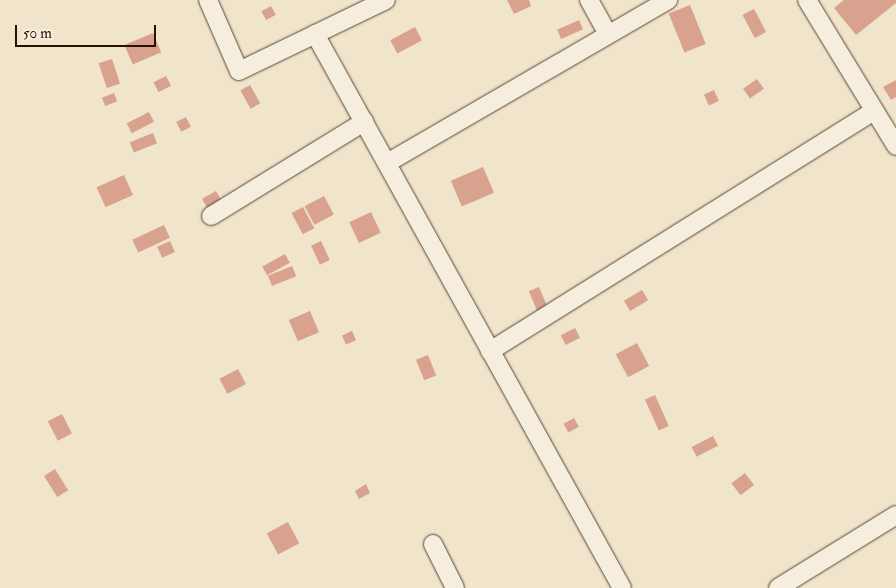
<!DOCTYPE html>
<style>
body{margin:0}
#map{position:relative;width:896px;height:588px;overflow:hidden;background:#f0e4cb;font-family:"IM FELL Double Pica",serif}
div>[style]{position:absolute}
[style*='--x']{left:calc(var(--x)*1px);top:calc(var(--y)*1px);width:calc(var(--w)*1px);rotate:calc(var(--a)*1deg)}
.building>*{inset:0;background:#d8a28f;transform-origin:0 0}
.roads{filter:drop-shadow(0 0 1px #594633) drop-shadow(0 0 1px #594633)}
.street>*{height:18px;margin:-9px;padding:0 9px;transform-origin:9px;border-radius:9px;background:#f5eddd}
span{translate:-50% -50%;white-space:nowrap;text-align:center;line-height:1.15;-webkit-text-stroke:4px #f5eddd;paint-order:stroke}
.scale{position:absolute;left:15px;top:25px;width:141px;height:22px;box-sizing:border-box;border:2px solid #271100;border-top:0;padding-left:6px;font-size:15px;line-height:18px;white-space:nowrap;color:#271100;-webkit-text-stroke:4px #f5eddd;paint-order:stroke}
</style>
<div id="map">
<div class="building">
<div style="clip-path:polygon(507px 0,529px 0,531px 6px,514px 14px)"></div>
<div style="clip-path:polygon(844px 0,896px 0,896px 3px,856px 35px,834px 8px)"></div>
<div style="left:690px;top:5px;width:42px;height:23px;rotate:68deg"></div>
<div style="left:271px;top:6px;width:10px;height:11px;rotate:61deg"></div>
<div style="left:754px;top:9px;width:26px;height:13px;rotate:62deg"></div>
<div style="left:579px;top:20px;width:10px;height:24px;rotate:66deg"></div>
<div style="left:415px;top:27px;width:15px;height:28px;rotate:62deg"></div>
<div style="left:153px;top:33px;width:21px;height:31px;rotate:67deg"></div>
<div style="left:112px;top:59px;width:26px;height:14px;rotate:72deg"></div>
<div style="left:166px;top:76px;width:11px;height:14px;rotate:63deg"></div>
<div style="left:757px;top:79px;width:12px;height:17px;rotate:55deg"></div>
<div style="clip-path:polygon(896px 80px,896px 97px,891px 100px,883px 87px)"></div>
<div style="left:250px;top:85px;width:21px;height:11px;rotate:61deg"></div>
<div style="left:714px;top:90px;width:12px;height:11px;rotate:66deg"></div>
<div style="left:114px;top:93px;width:9px;height:13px;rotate:69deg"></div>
<div style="left:149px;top:112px;width:11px;height:25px;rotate:63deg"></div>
<div style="left:186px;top:117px;width:11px;height:11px;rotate:63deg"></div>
<div style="left:153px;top:133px;width:11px;height:25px;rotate:68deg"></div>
<div style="left:483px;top:167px;width:28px;height:35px;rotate:67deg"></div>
<div style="left:124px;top:175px;width:22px;height:30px;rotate:66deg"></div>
<div style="left:216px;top:191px;width:10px;height:16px;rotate:61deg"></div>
<div style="left:324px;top:196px;width:21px;height:22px;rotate:62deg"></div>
<div style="left:303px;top:207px;width:24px;height:13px;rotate:62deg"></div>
<div style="left:371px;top:212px;width:23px;height:24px;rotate:65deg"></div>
<div style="left:164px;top:225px;width:14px;height:35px;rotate:65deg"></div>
<div style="left:170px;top:241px;width:12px;height:14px;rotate:66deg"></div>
<div style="left:321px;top:241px;width:21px;height:11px;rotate:65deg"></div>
<div style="left:285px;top:254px;width:10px;height:26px;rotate:61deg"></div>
<div style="left:292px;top:266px;width:11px;height:26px;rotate:68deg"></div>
<div style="left:539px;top:287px;width:21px;height:11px;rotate:67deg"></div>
<div style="left:642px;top:290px;width:12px;height:21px;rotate:59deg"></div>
<div style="left:310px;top:311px;width:23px;height:23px;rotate:67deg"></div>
<div style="left:575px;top:328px;width:11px;height:16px;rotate:63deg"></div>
<div style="left:352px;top:331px;width:10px;height:11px;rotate:66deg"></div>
<div style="left:637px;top:343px;width:26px;height:24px;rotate:62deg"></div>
<div style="left:428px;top:355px;width:22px;height:13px;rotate:68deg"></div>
<div style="left:238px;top:369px;width:17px;height:21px;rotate:62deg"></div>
<div style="left:655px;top:395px;width:34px;height:11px;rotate:66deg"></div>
<div style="left:62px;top:414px;width:22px;height:16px;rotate:63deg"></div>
<div style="left:574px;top:418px;width:10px;height:12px;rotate:61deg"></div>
<div style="left:713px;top:436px;width:11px;height:24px;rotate:63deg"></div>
<div style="left:55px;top:469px;width:25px;height:13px;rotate:58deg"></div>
<div style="left:745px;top:473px;width:15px;height:17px;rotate:53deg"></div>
<div style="clip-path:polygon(366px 484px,370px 493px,359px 499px,355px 491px)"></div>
<div style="left:288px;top:522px;width:24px;height:24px;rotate:62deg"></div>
</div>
<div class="roads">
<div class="street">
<div style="--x:208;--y:0;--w:77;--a:66.4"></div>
<div style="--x:239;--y:71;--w:163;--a:-25.8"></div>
<div style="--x:589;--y:0;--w:39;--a:61"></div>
<div style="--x:807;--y:0;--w:171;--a:58.6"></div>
<div style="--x:315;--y:34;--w:633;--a:61.01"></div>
<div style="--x:387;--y:163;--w:325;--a:-30.1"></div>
<div style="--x:211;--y:216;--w:180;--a:-31.6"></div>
<div style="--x:490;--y:351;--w:453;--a:-32"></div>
<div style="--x:433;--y:544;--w:49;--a:63.4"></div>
<div style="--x:778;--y:588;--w:139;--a:-31.7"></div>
</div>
</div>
<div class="scale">50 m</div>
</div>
